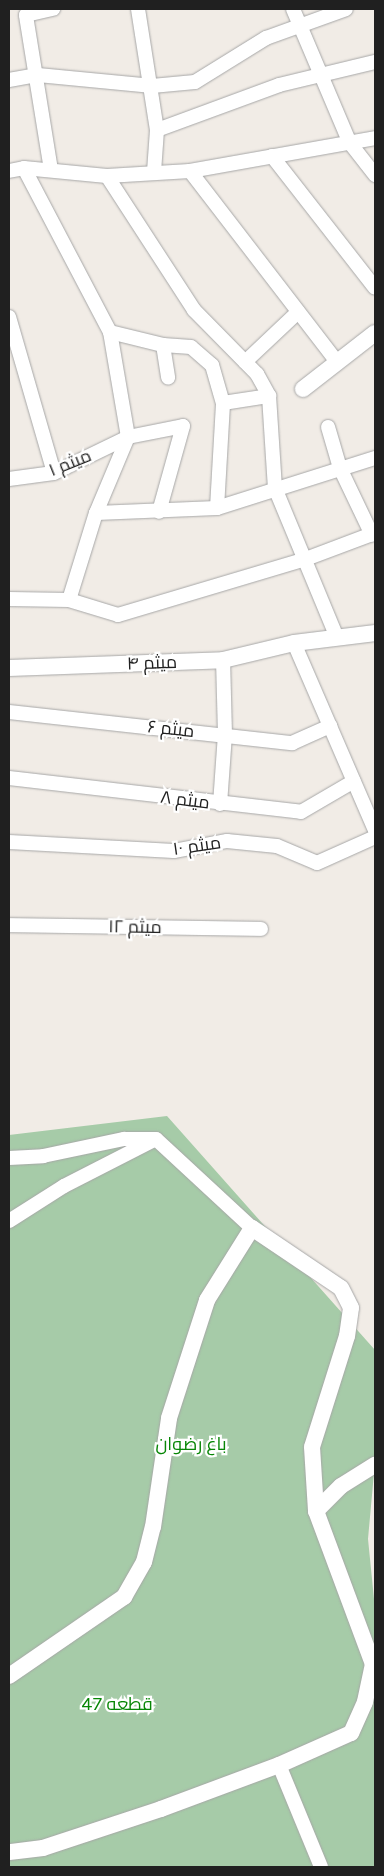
<!DOCTYPE html>
<meta charset="utf-8">
<style>
body{margin:0}
#map{position:relative;width:384px;height:1876px;overflow:hidden;background:#f1ece6;font-family:Figtree,Cairo,sans-serif}
div>[style]{position:absolute}
[style*='--x']{left:calc(var(--x)*1px);top:calc(var(--y)*1px);width:calc(var(--w)*1px);rotate:calc(var(--a)*1deg)}
.cemetery>*{inset:0;background:#a6cba8}
.roads{filter:drop-shadow(0 0 1px #a7a7a7) drop-shadow(0 0 1px #a7a7a7)}
.minor>*{height:14px;margin:-7px;padding:0 7px;transform-origin:7px;border-radius:7px;background:#fff}
.tertiary>*{height:16px;margin:-8px;padding:0 8px;transform-origin:8px;border-radius:8px;background:#fff}
span{translate:-50% -50%;white-space:nowrap;text-align:center;line-height:1.15;-webkit-text-stroke:4.5px #fff;paint-order:stroke}
.street-label{font-size:18px;color:#202020}
.park-label{font-size:18px;color:#078606}
.frame{position:absolute;inset:0;border:10px solid #202020;pointer-events:none}
</style>
<div id="map">
<div class="cemetery">
<div style="clip-path:polygon(167px 1116px,375px 1350px,375px 1462px,368px 1539px,375px 1609px,375px 1867px,9px 1867px,9px 1135px)"></div>
</div>
<div class="roads">
<div class="minor">
<div style="--x:138;--y:9;--w:122;--a:81.1"></div>
<div style="--x:157;--y:130;--w:42;--a:94.1"></div>
<div style="--x:293;--y:9;--w:146;--a:67"></div>
<div style="--x:350;--y:143;--w:41;--a:52"></div>
<div style="--x:9;--y:80;--w:29;--a:-10"></div>
<div style="--x:38;--y:75;--w:115;--a:5.5"></div>
<div style="--x:152;--y:86;--w:43;--a:-5.3"></div>
<div style="--x:195;--y:82;--w:84;--a:-31.8"></div>
<div style="--x:266;--y:38;--w:85;--a:-19.9"></div>
<div style="--x:157;--y:130;--w:130;--a:-20.2"></div>
<div style="--x:279;--y:85;--w:99;--a:-13.5"></div>
<div style="--x:272;--y:156;--w:167;--a:52"></div>
<div style="--x:51;--y:170;--w:157;--a:-99.2"></div>
<div style="--x:26;--y:15;--w:28;--a:-13"></div>
<div style="--x:9;--y:171;--w:15;--a:-11"></div>
<div style="--x:190;--y:171;--w:242;--a:52.4"></div>
<div style="--x:107;--y:176;--w:160;--a:57"></div>
<div style="--x:194;--y:310;--w:90;--a:45.5"></div>
<div style="--x:257;--y:374;--w:25;--a:61"></div>
<div style="--x:269;--y:396;--w:92;--a:86.3"></div>
<div style="--x:275;--y:488;--w:159;--a:67.5"></div>
<div style="--x:9;--y:317;--w:162;--a:73.9"></div>
<div style="--x:110;--y:332;--w:55;--a:13.8"></div>
<div style="--x:163;--y:345;--w:28;--a:4"></div>
<div style="--x:191;--y:347;--w:28;--a:41"></div>
<div style="--x:212;--y:365;--w:40;--a:74"></div>
<div style="--x:223;--y:403;--w:47;--a:-8.7"></div>
<div style="--x:163;--y:345;--w:33;--a:81"></div>
<div style="--x:245;--y:362;--w:73;--a:-43.3"></div>
<div style="--x:328;--y:427;--w:43;--a:73.7"></div>
<div style="--x:340;--y:468;--w:74;--a:64.5"></div>
<div style="--x:9;--y:479;--w:45;--a:-7.6"></div>
<div style="--x:54;--y:473;--w:82;--a:-25.9"></div>
<div style="--x:128;--y:437;--w:56;--a:-11.3"></div>
<div style="--x:183;--y:426;--w:89;--a:105.6"></div>
<div style="--x:217;--y:508;--w:105;--a:-86.7"></div>
<div style="--x:96;--y:513;--w:121;--a:-2.4"></div>
<div style="--x:217;--y:508;--w:166;--a:-17.6"></div>
<div style="--x:9;--y:599;--w:60;--a:1"></div>
<div style="--x:69;--y:600;--w:51;--a:17"></div>
<div style="--x:118;--y:615;--w:193;--a:-16.6"></div>
<div style="--x:303;--y:560;--w:77;--a:-20.6"></div>
<div style="--x:69;--y:600;--w:91;--a:-72.8"></div>
<div style="--x:96;--y:513;--w:82;--a:-67.2"></div>
<div style="--x:128;--y:437;--w:107;--a:-99.7"></div>
<div style="--x:110;--y:332;--w:185;--a:-117.7"></div>
<div style="--x:24;--y:168;--w:83;--a:5.5"></div>
<div style="--x:107;--y:176;--w:83;--a:-3.4"></div>
<div style="--x:190;--y:171;--w:188;--a:-10.1"></div>
<div style="--x:294;--y:643;--w:204;--a:66.6"></div>
<div style="--x:9;--y:712;--w:285;--a:6.3"></div>
<div style="--x:292;--y:743;--w:42;--a:-24.1"></div>
<div style="--x:9;--y:778;--w:294;--a:6.6"></div>
<div style="--x:301;--y:812;--w:61;--a:-30.3"></div>
<div style="--x:220;--y:804;--w:69;--a:-85.9"></div>
<div style="--x:225;--y:735;--w:75;--a:-91.5"></div>
<div style="--x:9;--y:842;--w:165;--a:3.1"></div>
<div style="--x:174;--y:851;--w:54;--a:-10.7"></div>
<div style="--x:227;--y:841;--w:50;--a:5.7"></div>
<div style="--x:277;--y:846;--w:43;--a:23"></div>
<div style="--x:317;--y:863;--w:64;--a:-24.1"></div>
<div style="--x:9;--y:925;--w:252;--a:0.9"></div>
<div style="--x:9;--y:1158;--w:34;--a:-3"></div>
<div style="--x:43;--y:1156;--w:83;--a:-11.9"></div>
<div style="--x:124;--y:1139;--w:32;--a:0"></div>
<div style="--x:156;--y:1139;--w:131;--a:42.8"></div>
<div style="--x:9;--y:1221;--w:65;--a:-32.5"></div>
<div style="--x:64;--y:1186;--w:101;--a:-27.1"></div>
<div style="--x:279;--y:1765;--w:110;--a:67.6"></div>
</div>
<div class="tertiary">
<div style="--x:303;--y:389;--w:91;--a:-37.9"></div>
<div style="--x:9;--y:668;--w:214;--a:-2.1"></div>
<div style="--x:223;--y:660;--w:73;--a:-13.5"></div>
<div style="--x:294;--y:643;--w:82;--a:-7"></div>
<div style="--x:316;--y:1511;--w:35;--a:-45"></div>
<div style="--x:341;--y:1486;--w:40;--a:-32"></div>
<div style="--x:9;--y:1676;--w:140;--a:-34.5"></div>
<div style="--x:124;--y:1597;--w:40;--a:-60.3"></div>
<div style="--x:144;--y:1562;--w:36;--a:-76"></div>
<div style="--x:153;--y:1527;--w:110;--a:-81.6"></div>
<div style="--x:169;--y:1418;--w:124;--a:-72.1"></div>
<div style="--x:207;--y:1300;--w:85;--a:-58"></div>
<div style="--x:252;--y:1228;--w:107;--a:34"></div>
<div style="--x:341;--y:1288;--w:22;--a:63"></div>
<div style="--x:351;--y:1308;--w:28;--a:98"></div>
<div style="--x:347;--y:1336;--w:116;--a:107.5"></div>
<div style="--x:312;--y:1447;--w:64;--a:86.4"></div>
<div style="--x:316;--y:1511;--w:163;--a:69.6"></div>
<div style="--x:373;--y:1664;--w:39;--a:102"></div>
<div style="--x:365;--y:1702;--w:34;--a:114"></div>
<div style="--x:351;--y:1733;--w:79;--a:156"></div>
<div style="--x:279;--y:1765;--w:126;--a:159.6"></div>
<div style="--x:161;--y:1809;--w:124;--a:161.7"></div>
<div style="--x:43;--y:1848;--w:34;--a:173"></div>
</div>
</div>
<div class="street-label">
<span style="left:70px;top:463px;rotate:-22deg">۱ میثم</span>
<span style="left:152px;top:663px;rotate:-2deg">۴ میثم</span>
<span style="left:171px;top:729px;rotate:6deg">۶ میثم</span>
<span style="left:185px;top:800px;rotate:7deg">۸ میثم</span>
<span style="left:197px;top:846px;rotate:-8deg">۱۰ میثم</span>
<span style="left:135px;top:927px;rotate:1deg">۱۲ میثم</span>
</div>
<div class="park-label">
<span style="left:191px;top:1444px">باغ رضوان</span>
<span style="left:117px;top:1704px">قطعه 47</span>
</div>
<div class="frame"></div>
</div>
